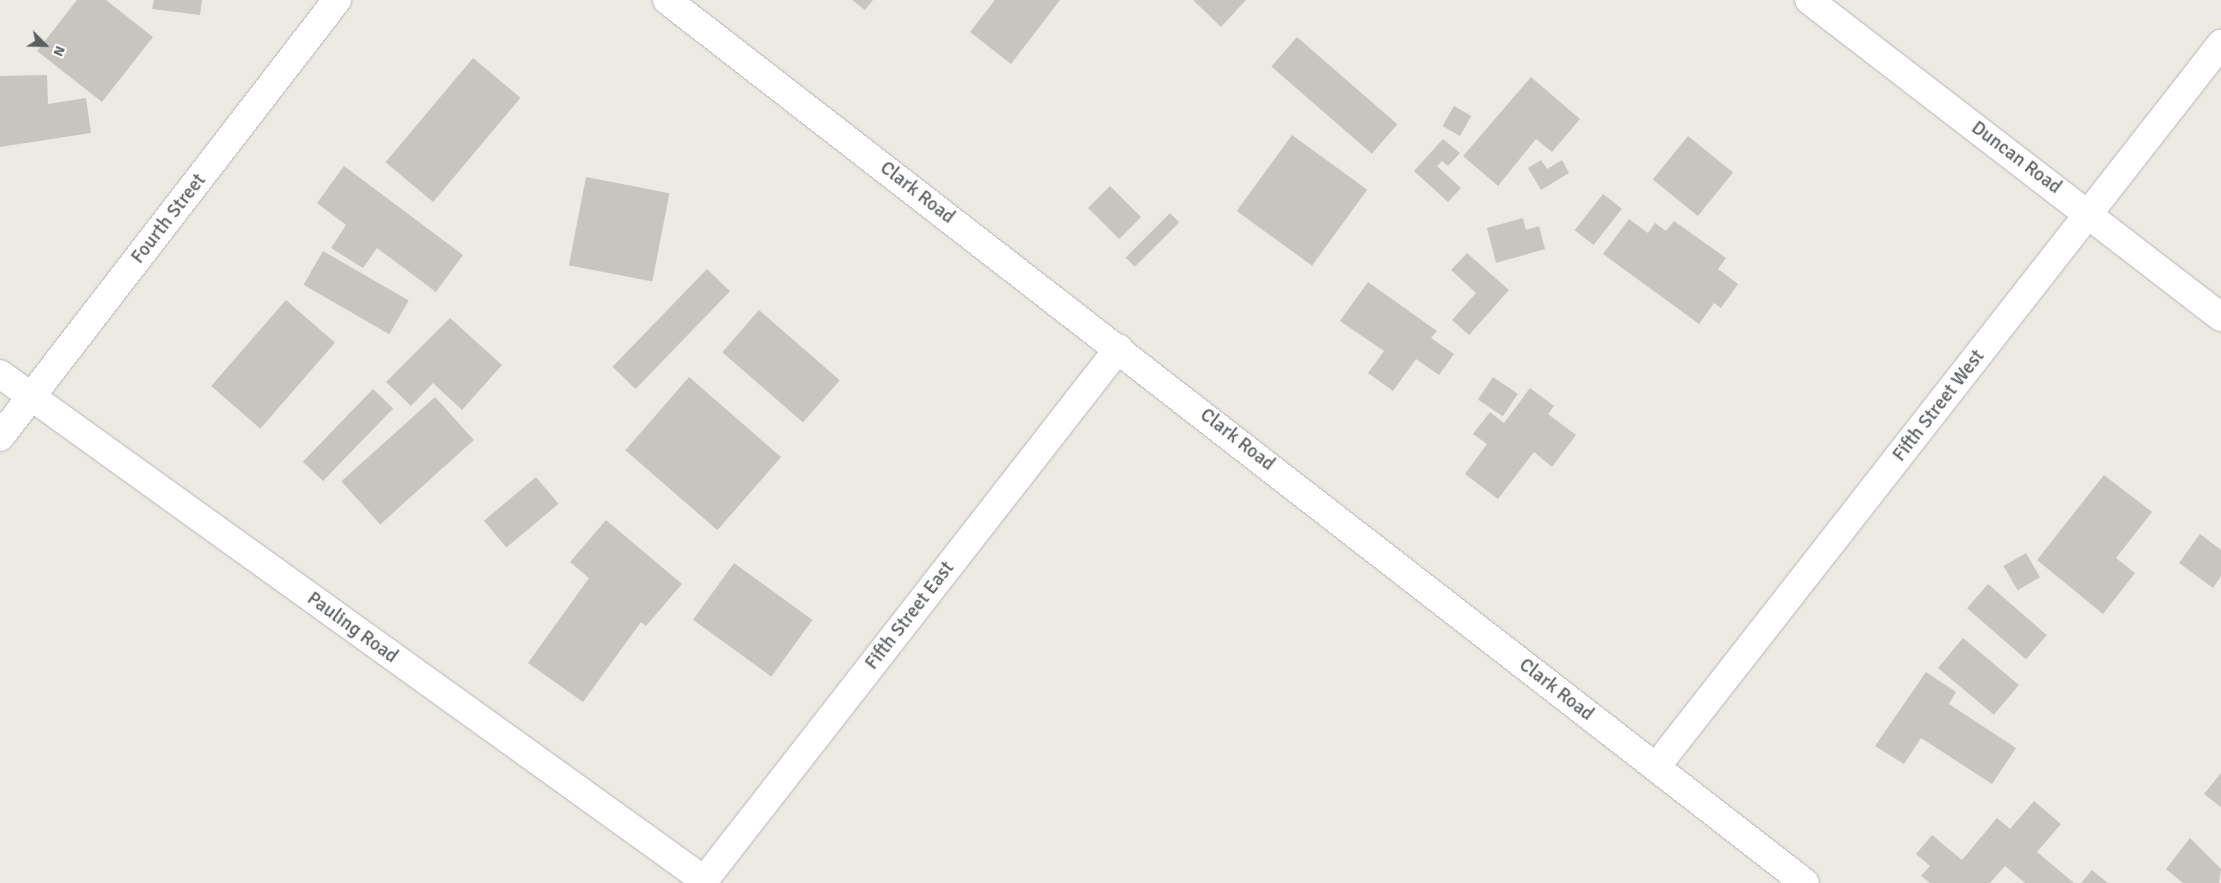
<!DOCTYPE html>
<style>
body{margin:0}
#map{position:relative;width:2221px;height:883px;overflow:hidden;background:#edeae3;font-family:Signika,sans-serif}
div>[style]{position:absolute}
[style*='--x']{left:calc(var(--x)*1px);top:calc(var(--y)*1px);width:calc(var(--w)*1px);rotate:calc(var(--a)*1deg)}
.building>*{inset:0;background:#c8c5c0;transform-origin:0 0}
.roads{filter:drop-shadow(0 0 1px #b3b5b9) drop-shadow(0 0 1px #b3b5b9)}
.street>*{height:28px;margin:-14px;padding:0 14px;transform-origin:14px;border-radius:14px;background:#fff}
span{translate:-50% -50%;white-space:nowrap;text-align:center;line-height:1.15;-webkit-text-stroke:4px #fff;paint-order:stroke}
.street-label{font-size:19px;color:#5b5f62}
.north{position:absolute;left:20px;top:20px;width:50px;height:50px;-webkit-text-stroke:4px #fff;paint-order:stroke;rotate:113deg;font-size:14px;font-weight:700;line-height:20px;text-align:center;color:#5b5f62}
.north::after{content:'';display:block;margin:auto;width:18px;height:22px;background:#5b5f62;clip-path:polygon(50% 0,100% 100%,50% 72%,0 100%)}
</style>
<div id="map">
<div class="building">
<div style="clip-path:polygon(77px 0,106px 0,153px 37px,102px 102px,37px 51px)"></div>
<div style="clip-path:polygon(154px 0,202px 0,200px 15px,152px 9px)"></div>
<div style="clip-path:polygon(852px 0,873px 0,865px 10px)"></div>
<div style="clip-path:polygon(995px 0,1060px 0,1011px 64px,970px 32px)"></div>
<div style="clip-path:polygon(1193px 0,1246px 0,1221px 27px)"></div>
<div style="left:1297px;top:37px;width:133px;height:39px;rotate:41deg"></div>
<div style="left:473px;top:58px;width:62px;height:136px;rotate:40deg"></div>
<div style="clip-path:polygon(47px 75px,48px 104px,86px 98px,91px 133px,0 147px,0 76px)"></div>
<div style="clip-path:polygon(1531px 77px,1580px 119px,1552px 152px,1536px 139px,1498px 186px,1463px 156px)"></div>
<div style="left:1454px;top:106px;width:20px;height:23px;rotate:30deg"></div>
<div style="left:1292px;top:135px;width:93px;height:94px;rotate:36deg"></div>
<div style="left:1688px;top:136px;width:58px;height:56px;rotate:39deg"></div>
<div style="clip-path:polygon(1443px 139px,1460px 153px,1448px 166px,1442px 161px,1437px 166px,1461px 188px,1448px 202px,1414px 171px)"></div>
<div style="clip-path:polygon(1541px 160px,1547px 169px,1562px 160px,1569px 173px,1541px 190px,1528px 168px)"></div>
<div style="clip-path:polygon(344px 166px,463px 255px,436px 292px,377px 248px,363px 268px,331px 248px,346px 225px,317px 203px)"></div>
<div style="left:586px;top:177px;width:85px;height:90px;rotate:11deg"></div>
<div style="left:1110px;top:186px;width:44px;height:31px;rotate:45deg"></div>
<div style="left:1603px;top:194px;width:24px;height:46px;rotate:38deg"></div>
<div style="left:1170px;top:213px;width:13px;height:63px;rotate:45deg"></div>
<div style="clip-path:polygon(1523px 218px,1526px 230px,1539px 226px,1545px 249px,1496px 263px,1487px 228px)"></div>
<div style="clip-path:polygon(1629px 219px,1648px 233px,1655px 223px,1666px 231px,1674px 221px,1726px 258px,1718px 269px,1738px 284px,1721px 308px,1714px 303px,1699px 324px,1603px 254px)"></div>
<div style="left:323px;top:251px;width:99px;height:39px;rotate:30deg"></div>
<div style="clip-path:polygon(1467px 253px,1509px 290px,1469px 335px,1452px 320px,1476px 293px,1451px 270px)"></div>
<div style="left:707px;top:269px;width:32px;height:136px;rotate:44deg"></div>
<div style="clip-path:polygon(1368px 282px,1437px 331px,1431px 338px,1454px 354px,1439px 375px,1416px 359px,1393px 391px,1368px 373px,1384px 351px,1340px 321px)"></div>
<div style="left:286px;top:300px;width:65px;height:114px;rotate:41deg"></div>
<div style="left:759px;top:310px;width:107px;height:56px;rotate:41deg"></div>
<div style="clip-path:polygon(450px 318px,502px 365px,462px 410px,433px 383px,411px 406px,386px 382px)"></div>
<div style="left:689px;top:377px;width:122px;height:97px;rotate:41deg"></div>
<div style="left:1493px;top:377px;width:30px;height:27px;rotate:34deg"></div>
<div style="clip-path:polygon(1530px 388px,1554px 406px,1548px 414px,1576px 435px,1552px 467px,1534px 452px,1498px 499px,1465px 474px,1487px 444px,1473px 434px,1490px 412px,1504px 423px)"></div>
<div style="left:373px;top:389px;width:28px;height:101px;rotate:44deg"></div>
<div style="left:435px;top:397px;width:58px;height:126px;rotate:48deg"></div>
<div style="clip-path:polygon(2104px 475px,2152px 512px,2116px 558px,2135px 573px,2103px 614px,2037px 560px)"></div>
<div style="left:536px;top:477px;width:35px;height:68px;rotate:50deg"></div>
<div style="clip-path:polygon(606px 520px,682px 584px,646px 626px,641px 622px,583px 702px,528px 663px,589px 578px,570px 562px)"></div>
<div style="clip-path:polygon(2200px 534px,2221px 550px,2221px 576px,2213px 588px,2179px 563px)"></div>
<div style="left:2026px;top:553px;width:28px;height:26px;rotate:60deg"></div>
<div style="left:734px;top:563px;width:97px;height:70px;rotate:36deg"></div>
<div style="left:1988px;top:584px;width:78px;height:32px;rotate:41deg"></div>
<div style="left:1963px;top:638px;width:73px;height:39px;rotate:40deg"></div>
<div style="clip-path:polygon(1926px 672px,1956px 692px,1949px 704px,2016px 748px,1992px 784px,1921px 738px,1904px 764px,1875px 746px)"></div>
<div style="clip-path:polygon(2221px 773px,2221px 807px,2204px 794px)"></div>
<div style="clip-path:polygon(2034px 801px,2061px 824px,2037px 852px,2074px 883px,2025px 883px,2005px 866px,1990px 883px,1930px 883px,1921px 876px,1930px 866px,1916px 854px,1932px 835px,1962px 860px,1997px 818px,2010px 829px)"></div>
<div style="clip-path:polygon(2190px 838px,2221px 869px,2219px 883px,2183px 883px,2166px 869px)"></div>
<div style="clip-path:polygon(2092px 870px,2108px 883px,2081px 883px)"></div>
</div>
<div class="roads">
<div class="street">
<div style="--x:667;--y:0;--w:1440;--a:37.81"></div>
<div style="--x:1809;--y:0;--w:520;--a:37.58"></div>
<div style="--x:0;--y:374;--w:867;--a:35.71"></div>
<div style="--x:0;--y:437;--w:552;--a:-52.36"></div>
<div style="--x:1656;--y:767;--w:918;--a:-51.99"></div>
<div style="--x:702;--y:883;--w:678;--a:-52.07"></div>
</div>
</div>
<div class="street-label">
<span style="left:2016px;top:158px;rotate:37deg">Duncan Road</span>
<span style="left:917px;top:193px;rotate:38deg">Clark Road</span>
<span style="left:169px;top:219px;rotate:-52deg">Fourth Street</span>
<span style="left:1939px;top:406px;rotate:-52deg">Fifth Street West</span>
<span style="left:1237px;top:440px;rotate:38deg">Clark Road</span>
<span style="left:910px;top:616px;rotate:-52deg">Fifth Street East</span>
<span style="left:352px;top:628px;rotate:36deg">Pauling Road</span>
<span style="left:1556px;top:690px;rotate:38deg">Clark Road</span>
</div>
<div class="north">N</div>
</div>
